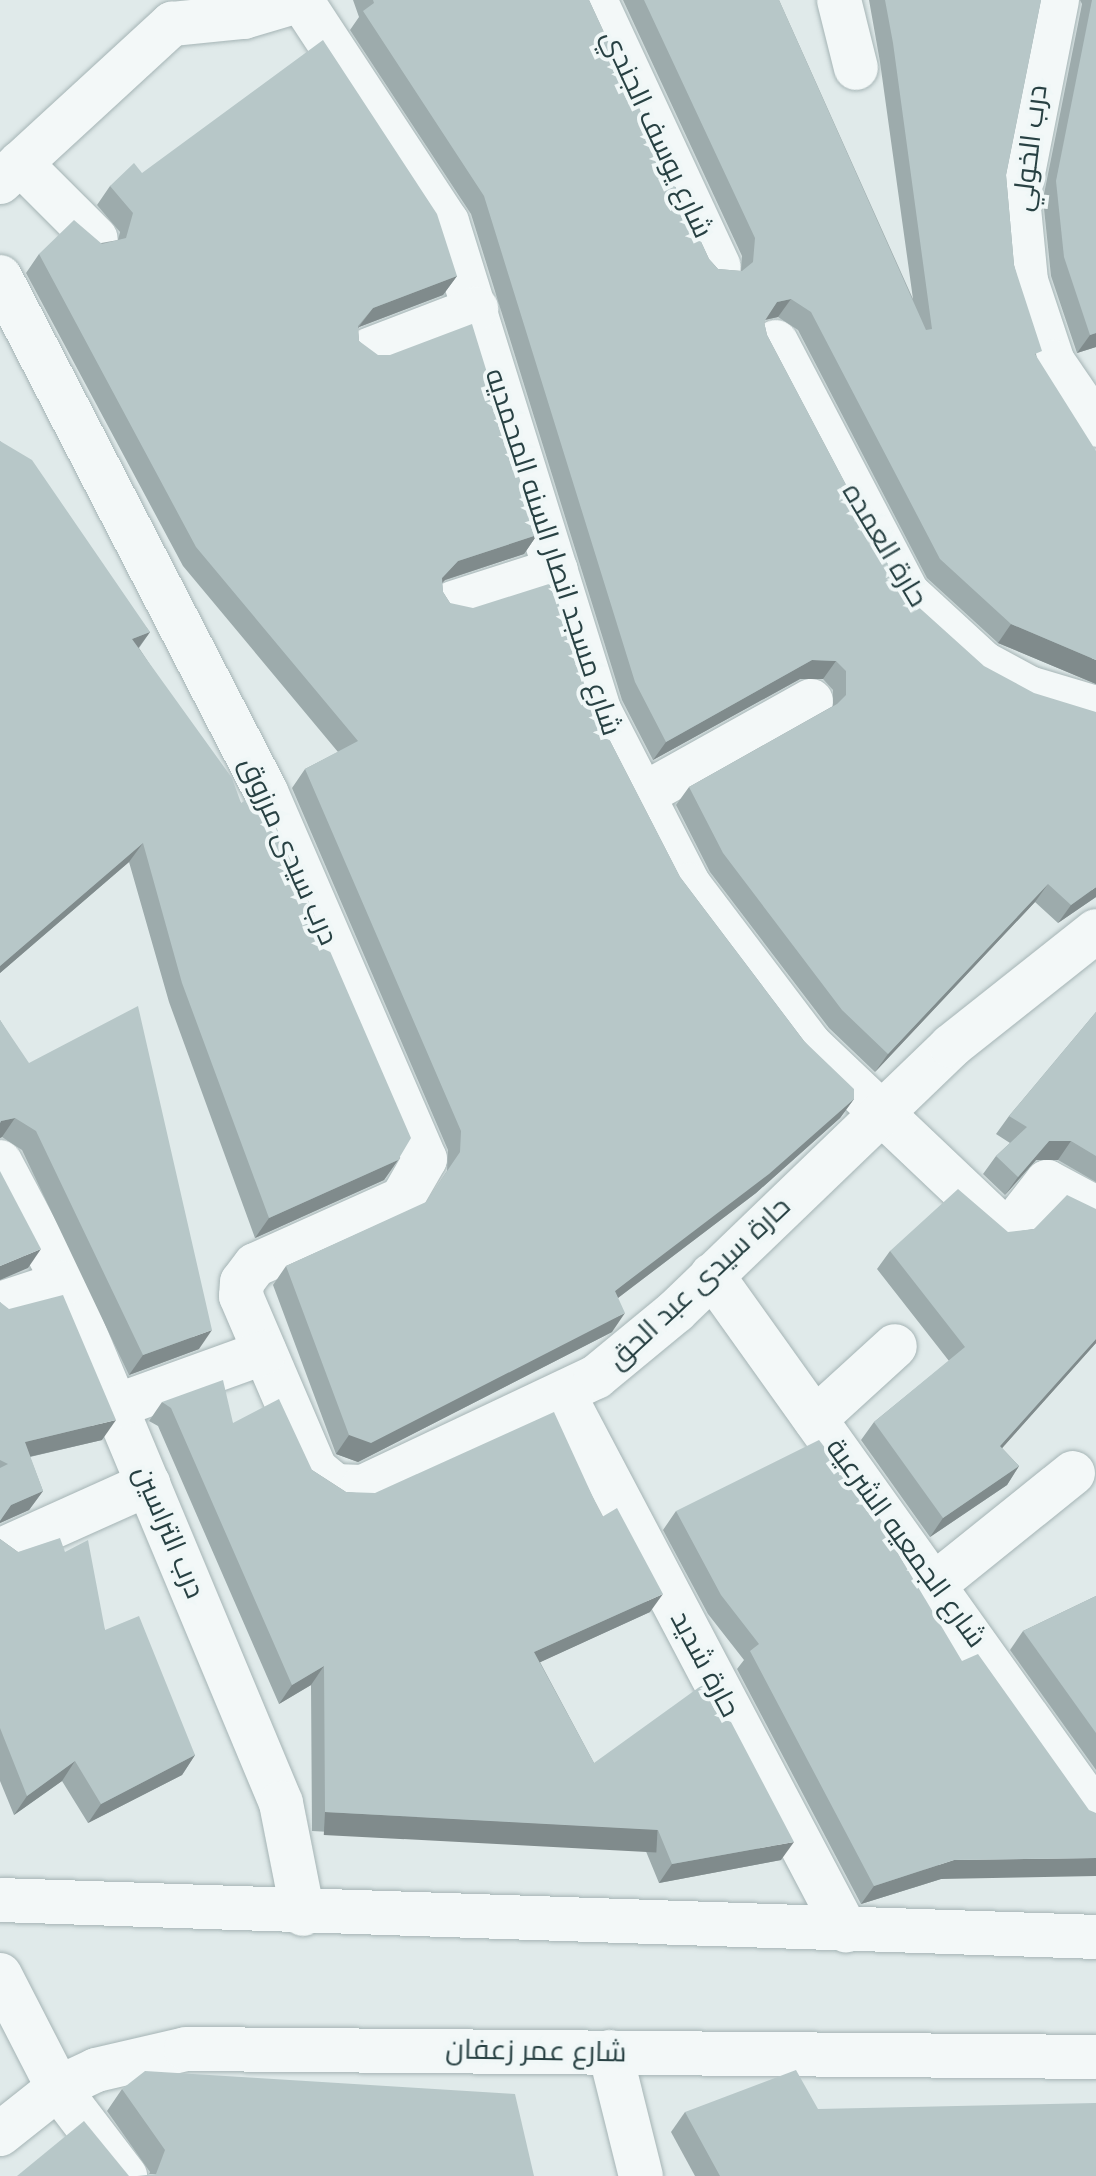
<!DOCTYPE html>
<meta charset="utf-8">
<style>
body{margin:0}
#map{position:relative;width:1096px;height:2176px;overflow:hidden;background:#e0eaea;font-family:"Nunito Sans",Cairo,sans-serif}
div>[style]{position:absolute}
[style*='--x']{left:calc(var(--x)*1px);top:calc(var(--y)*1px);width:calc(var(--w)*1px);rotate:calc(var(--a)*1deg)}
.roads{filter:drop-shadow(0 0 2px #a5b4b5) drop-shadow(0 0 2px #a5b4b5)}
.street>*{height:44px;margin:-22px;padding:0 22px;transform-origin:22px;border-radius:22px;background:#f3f8f8}
.wall>*{inset:0;background:#9dabac}
.shaded-wall>*{inset:0;background:#808b8c;transform-origin:0 0}
.building>*{inset:0;background:#b7c7c8}
span{translate:-50% -50%;white-space:nowrap;text-align:center;line-height:1.15;-webkit-text-stroke:8px #f0f7f7;paint-order:stroke}
.street-label{font-size:28px;color:#284143}
</style>
<div id="map">
<div class="roads">
<div class="street">
<div style="--x:301;--y:0;--w:266;--a:56.7"></div>
<div style="--x:447;--y:222;--w:511;--a:72.7"></div>
<div style="--x:599;--y:710;--w:197;--a:62.8"></div>
<div style="--x:689;--y:885;--w:201;--a:52.9"></div>
<div style="--x:810;--y:1045;--w:263;--a:43.5"></div>
<div style="--x:1001;--y:1226;--w:14;--a:-12"></div>
<div style="--x:1015;--y:1223;--w:52;--a:-52"></div>
<div style="--x:1047;--y:1182;--w:55;--a:28"></div>
<div style="--x:595;--y:0;--w:294;--a:65.1"></div>
<div style="--x:839;--y:0;--w:70;--a:76"></div>
<div style="--x:1057;--y:0;--w:202;--a:101.1"></div>
<div style="--x:1018;--y:198;--w:83;--a:84.5"></div>
<div style="--x:1026;--y:281;--w:85;--a:71.6"></div>
<div style="--x:1053;--y:362;--w:76;--a:55.7"></div>
<div style="--x:20;--y:163;--w:107;--a:45"></div>
<div style="--x:0;--y:182;--w:234;--a:-42.6"></div>
<div style="--x:172;--y:24;--w:72;--a:-5.6"></div>
<div style="--x:244;--y:17;--w:59;--a:-16.6"></div>
<div style="--x:0;--y:277;--w:580;--a:62.68"></div>
<div style="--x:266;--y:792;--w:400;--a:66.6"></div>
<div style="--x:425;--y:1159;--w:46;--a:119.9"></div>
<div style="--x:402;--y:1199;--w:161;--a:155.8"></div>
<div style="--x:255;--y:1265;--w:21;--a:127"></div>
<div style="--x:242;--y:1282;--w:14;--a:94"></div>
<div style="--x:241;--y:1296;--w:188;--a:66.8"></div>
<div style="--x:315;--y:1469;--w:26;--a:40"></div>
<div style="--x:335;--y:1486;--w:28;--a:2"></div>
<div style="--x:363;--y:1487;--w:258;--a:-25.3"></div>
<div style="--x:596;--y:1377;--w:104;--a:-39.5"></div>
<div style="--x:676;--y:1311;--w:382;--a:-43.9"></div>
<div style="--x:951;--y:1046;--w:185;--a:-38.4"></div>
<div style="--x:776;--y:342;--w:283;--a:62.4"></div>
<div style="--x:907;--y:593;--w:103;--a:42.6"></div>
<div style="--x:983;--y:663;--w:52;--a:28.5"></div>
<div style="--x:1029;--y:688;--w:70;--a:16.6"></div>
<div style="--x:369;--y:350;--w:115;--a:-21"></div>
<div style="--x:453;--y:603;--w:108;--a:-17.8"></div>
<div style="--x:639;--y:797;--w:197;--a:-29.2"></div>
<div style="--x:0;--y:1162;--w:137;--a:62.1"></div>
<div style="--x:64;--y:1283;--w:563;--a:67.35"></div>
<div style="--x:281;--y:1803;--w:113;--a:78.8"></div>
<div style="--x:712;--y:1275;--w:661;--a:54.48"></div>
<div style="--x:0;--y:1304;--w:67;--a:-18.2"></div>
<div style="--x:565;--y:1397;--w:603;--a:62.2"></div>
<div style="--x:116;--y:1406;--w:158;--a:-19.9"></div>
<div style="--x:815;--y:1419;--w:108;--a:-42.4"></div>
<div style="--x:8;--y:1547;--w:154;--a:-24.2"></div>
<div style="--x:935;--y:1584;--w:177;--a:-38.8"></div>
<div style="--x:0;--y:1900;--w:1097;--a:1.93"></div>
<div style="--x:0;--y:1975;--w:127;--a:62.8"></div>
<div style="--x:58;--y:2088;--w:111;--a:52.7"></div>
<div style="--x:610;--y:2052;--w:128;--a:76"></div>
<div style="--x:0;--y:2134;--w:74;--a:-38.4"></div>
<div style="--x:58;--y:2088;--w:42;--a:-25.3"></div>
<div style="--x:96;--y:2070;--w:92;--a:-13.1"></div>
<div style="--x:186;--y:2049;--w:910;--a:0.5"></div>
</div>
</div>
<div class="wall">
<div style="clip-path:polygon(353px 0,589px 0,709px 259px,718px 269px,741px 271px,742px 256px,623px 0,779px 0,913px 299px,880px 62px,869px 0,1041px 0,1006px 175px,1014px 265px,1037px 358px,1096px 684px,998px 643px,927px 578px,798px 330px,778px 317px,765px 320px,764px 322px,767px 335px,903px 593px,1096px 897px,1058px 923px,1035px 902px,875px 1072px,829px 1028px,710px 872px,676px 805px,689px 787px,833px 706px,833px 690px,823px 679px,800px 679px,653px 760px,622px 700px,471px 214px,350px 30px,359px 17px)"></div>
<div style="clip-path:polygon(1080px 0,1096px 0,1096px 347px,1077px 353px,1051px 276px,1043px 199px,1082px 4px)"></div>
<div style="clip-path:polygon(142px 173px,457px 276px,443px 295px,359px 327px,358px 329px,359px 341px,537px 535px,524px 554px,445px 580px,442px 582px,443px 592px,450px 603px,590px 702px,680px 877px,804px 1041px,854px 1099px,840px 1118px,756px 1193px,618px 1298px,612px 1332px,358px 1462px,336px 1454px,273px 1285px,286px 1266px,426px 1203px,447px 1171px,448px 1150px,292px 788px,305px 769px,338px 752px,183px 566px,26px 273px,39px 254px,118px 240px,120px 232px,97px 205px,110px 186px)"></div>
<div style="clip-path:polygon(0 441px,150px 632px,139px 648px,241px 803px,398px 1160px,384px 1180px,255px 1238px,169px 1002px,129px 862px,0 973px)"></div>
<div style="clip-path:polygon(1096px 1012px,1096px 1182px,1058px 1160px,1036px 1160px,1005px 1195px,983px 1174px,996px 1156px,1010px 1143px,996px 1134px,1009px 1116px)"></div>
<div style="clip-path:polygon(0 1020px,199px 1349px,129px 1375px,22px 1150px,2px 1137px,0 1138px)"></div>
<div style="clip-path:polygon(1096px 1209px,1096px 1343px,1002px 1448px,1019px 1466px,1007px 1485px,930px 1537px,861px 1440px,874px 1422px,949px 1361px,877px 1269px,890px 1251px,1034px 1229px)"></div>
<div style="clip-path:polygon(0 1302px,102px 1440px,30px 1457px,43px 1491px,29px 1510px,0 1523px)"></div>
<div style="clip-path:polygon(162px 1402px,233px 1423px,312px 1470px,346px 1492px,602px 1517px,650px 1612px,540px 1662px,594px 1763px,781px 1860px,659px 1883px,645px 1849px,312px 1831px,311px 1685px,279px 1704px,158px 1426px,149px 1421px)"></div>
<div style="clip-path:polygon(676px 1511px,897px 1552px,941px 1879px,861px 1904px,737px 1669px,744px 1660px,708px 1614px,663px 1530px)"></div>
<div style="clip-path:polygon(0 1539px,18px 1552px,65px 1552px,105px 1630px,195px 1755px,182px 1775px,88px 1823px,62px 1781px,14px 1815px,0 1781px)"></div>
<div style="clip-path:polygon(1096px 1596px,1096px 1770px,1010px 1650px,1023px 1631px)"></div>
<div style="clip-path:polygon(122px 2089px,534px 2176px,149px 2174px,150px 2172px,107px 2111px)"></div>
<div style="clip-path:polygon(818px 2109px,1096px 2176px,695px 2176px,671px 2132px,685px 2112px)"></div>
</div>
<div class="shaded-wall">
<div style="clip-path:polygon(457px 276px,443px 295px,359px 327px,345px 345px,373px 308px)"></div>
<div style="clip-path:polygon(791px 299px,778px 317px,764px 320px,777px 302px)"></div>
<div style="clip-path:polygon(1096px 333px,1096px 347px,1077px 353px,1090px 335px)"></div>
<div style="clip-path:polygon(537px 535px,524px 554px,445px 580px,429px 597px,442px 578px,458px 561px)"></div>
<div style="clip-path:polygon(1011px 624px,1096px 660px,1096px 684px,998px 643px)"></div>
<div style="clip-path:polygon(150px 632px,136px 651px,132px 639px)"></div>
<div style="clip-path:polygon(812px 660px,836px 661px,823px 679px,800px 679px,653px 760px,666px 742px)"></div>
<div style="clip-path:polygon(143px 843px,129px 862px,0 973px,0 966px)"></div>
<div style="clip-path:polygon(1048px 884px,1035px 902px,875px 1072px,888px 1054px)"></div>
<div style="clip-path:polygon(1096px 887px,1096px 897px,1058px 923px,1071px 905px)"></div>
<div style="clip-path:polygon(854px 1099px,840px 1118px,756px 1193px,602px 1310px,615px 1291px)"></div>
<div style="clip-path:polygon(15px 1118px,2px 1137px,0 1138px,0 1123px,1px 1121px)"></div>
<div style="clip-path:polygon(1049px 1141px,1071px 1141px,1058px 1160px,1036px 1160px,1005px 1195px,1018px 1177px)"></div>
<div style="clip-path:polygon(398px 1160px,384px 1180px,255px 1238px,269px 1218px)"></div>
<div style="clip-path:polygon(41px 1249px,28px 1268px,0 1280px,0 1266px)"></div>
<div style="clip-path:polygon(625px 1313px,612px 1332px,358px 1462px,336px 1454px,349px 1435px)"></div>
<div style="clip-path:polygon(212px 1330px,199px 1349px,129px 1375px,143px 1355px)"></div>
<div style="clip-path:polygon(1096px 1339px,1096px 1343px,987px 1465px,1000px 1446px)"></div>
<div style="clip-path:polygon(116px 1420px,102px 1440px,11px 1461px,25px 1442px)"></div>
<div style="clip-path:polygon(1019px 1466px,1007px 1485px,930px 1537px,943px 1518px)"></div>
<div style="clip-path:polygon(43px 1491px,29px 1510px,0 1523px,0 1520px,11px 1505px)"></div>
<div style="clip-path:polygon(663px 1594px,650px 1612px,521px 1671px,534px 1652px)"></div>
<div style="clip-path:polygon(324px 1666px,311px 1685px,279px 1704px,292px 1685px)"></div>
<div style="clip-path:polygon(195px 1755px,182px 1775px,88px 1823px,101px 1804px)"></div>
<div style="clip-path:polygon(75px 1761px,62px 1781px,14px 1815px,27px 1796px)"></div>
<div style="left:325px;top:1812px;width:333px;height:23px;rotate:3deg"></div>
<div style="clip-path:polygon(794px 1842px,781px 1860px,659px 1883px,672px 1864px)"></div>
<div style="clip-path:polygon(1096px 1858px,1096px 1876px,941px 1879px,861px 1904px,874px 1886px,954px 1860px)"></div>
</div>
<div class="building">
<div style="clip-path:polygon(373px 0,589px 0,709px 259px,718px 269px,742px 271px,753px 262px,755px 238px,644px 0,779px 0,926px 330px,932px 329px,893px 43px,885px 0,1041px 0,1006px 175px,1014px 265px,1042px 351px,1035px 354px,1096px 451px,1096px 660px,1011px 624px,940px 559px,811px 312px,791px 299px,777px 302px,764px 322px,767px 335px,903px 593px,984px 666px,1034px 693px,1096px 712px,1096px 887px,1071px 905px,1048px 884px,888px 1054px,842px 1010px,723px 853px,689px 787px,837px 704px,846px 695px,846px 671px,836px 661px,812px 660px,666px 742px,635px 682px,484px 196px,363px 11px,374px 3px)"></div>
<div style="clip-path:polygon(1092px 0,1096px 0,1096px 333px,1090px 335px,1064px 257px,1056px 181px)"></div>
<div style="clip-path:polygon(323px 40px,437px 214px,457px 276px,373px 308px,358px 326px,359px 341px,378px 355px,390px 355px,472px 324px,537px 535px,458px 561px,442px 578px,443px 592px,450px 603px,473px 608px,552px 583px,590px 702px,680px 877px,804px 1041px,854px 1089px,854px 1099px,769px 1174px,615px 1291px,625px 1313px,371px 1443px,349px 1435px,286px 1266px,426px 1202px,460px 1152px,461px 1131px,305px 769px,358px 741px,196px 547px,39px 254px,74px 220px,102px 244px,126px 238px,133px 213px,110px 186px,134px 163px,142px 173px)"></div>
<div style="clip-path:polygon(0 441px,32px 460px,150px 632px,132px 639px,232px 778px,241px 803px,261px 792px,411px 1138px,398px 1160px,269px 1218px,182px 983px,143px 843px,0 966px)"></div>
<div style="clip-path:polygon(138px 1006px,212px 1330px,143px 1355px,36px 1131px,15px 1118px,1px 1121px,0 1123px,0 1020px,29px 1063px)"></div>
<div style="clip-path:polygon(1096px 1012px,1096px 1156px,1071px 1141px,1049px 1141px,1018px 1177px,996px 1156px,1027px 1127px,1009px 1116px)"></div>
<div style="clip-path:polygon(0 1171px,41px 1249px,0 1266px)"></div>
<div style="clip-path:polygon(958px 1189px,1008px 1232px,1034px 1229px,1067px 1195px,1096px 1209px,1096px 1339px,1000px 1446px,1019px 1466px,943px 1518px,874px 1422px,965px 1347px,890px 1251px)"></div>
<div style="clip-path:polygon(63px 1295px,116px 1420px,25px 1442px,43px 1491px,11px 1505px,0 1521px,0 1468px,8px 1464px,0 1460px,0 1302px,9px 1309px)"></div>
<div style="clip-path:polygon(223px 1380px,233px 1423px,279px 1399px,312px 1470px,346px 1492px,375px 1493px,554px 1412px,602px 1517px,617px 1508px,663px 1594px,534px 1652px,594px 1763px,709px 1680px,794px 1842px,672px 1864px,658px 1830px,325px 1812px,324px 1666px,292px 1685px,171px 1408px,162px 1402px)"></div>
<div style="clip-path:polygon(819px 1440px,901px 1546px,896px 1550px,962px 1661px,978px 1654px,1089px 1810px,1096px 1813px,1096px 1858px,954px 1860px,874px 1886px,750px 1651px,759px 1644px,721px 1595px,676px 1511px)"></div>
<div style="clip-path:polygon(60px 1538px,65px 1552px,88px 1540px,105px 1630px,139px 1616px,195px 1755px,101px 1804px,75px 1761px,27px 1796px,0 1728px,0 1539px,18px 1552px)"></div>
<div style="clip-path:polygon(1096px 1596px,1096px 1733px,1023px 1631px)"></div>
<div style="clip-path:polygon(796px 2070px,818px 2109px,1096px 2103px,1096px 2176px,720px 2176px,685px 2112px)"></div>
<div style="clip-path:polygon(145px 2071px,515px 2094px,534px 2176px,137px 2176px,156px 2174px,165px 2150px,122px 2089px)"></div>
<div style="clip-path:polygon(84px 2121px,129px 2176px,17px 2176px)"></div>
</div>
<div class="street-label">
<span style="left:657px;top:134px;rotate:65deg">شارع يوسف الجندي</span>
<span style="left:1030px;top:148px;rotate:-83deg">درب الخولي</span>
<span style="left:885px;top:545px;rotate:59deg">حارة العمده</span>
<span style="left:553px;top:552px;rotate:72deg">شارع مسجد انصار السنه المحمديه</span>
<span style="left:289px;top:851px;rotate:66deg">درب سيدى مرزوق</span>
<span style="left:699px;top:1283px;rotate:-43deg">حارة سيدى عبد الحق</span>
<span style="left:169px;top:1532px;rotate:67deg">درب التراسين</span>
<span style="left:906px;top:1543px;rotate:54deg">شارع الجمعيه الشرعية</span>
<span style="left:705px;top:1664px;rotate:62deg">حارة شديد</span>
<span style="left:536px;top:2051px;rotate:1deg">شارع عمر زعفان</span>
</div>
</div>
